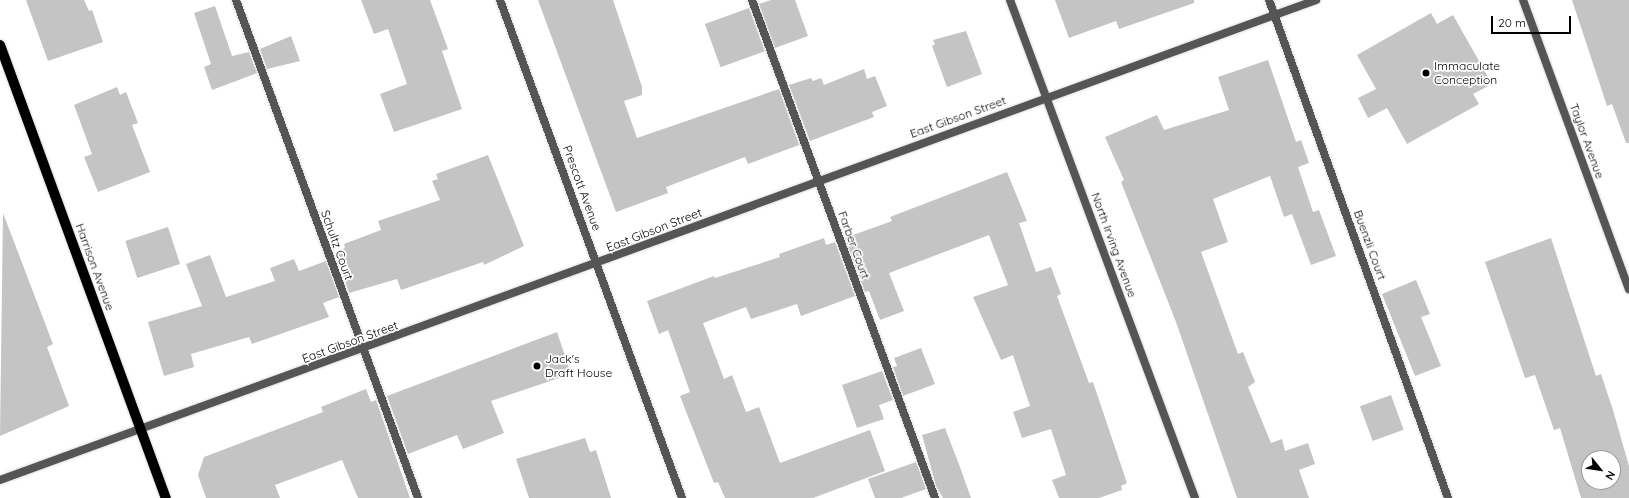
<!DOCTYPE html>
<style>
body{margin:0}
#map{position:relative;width:1629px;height:498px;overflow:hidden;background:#fff;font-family:Quicksand,sans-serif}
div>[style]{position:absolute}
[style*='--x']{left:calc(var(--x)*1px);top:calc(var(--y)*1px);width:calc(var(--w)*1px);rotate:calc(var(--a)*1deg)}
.building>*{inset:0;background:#c4c4c4;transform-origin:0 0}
.roads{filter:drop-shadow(0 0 1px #dbdbdb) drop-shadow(0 0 1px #dbdbdb)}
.lane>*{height:8px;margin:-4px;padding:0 4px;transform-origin:4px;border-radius:4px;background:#555}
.street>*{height:8px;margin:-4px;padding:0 4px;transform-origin:4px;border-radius:4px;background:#555}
.primary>*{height:10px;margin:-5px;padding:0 5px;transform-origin:5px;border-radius:5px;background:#000}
.dots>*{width:11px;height:11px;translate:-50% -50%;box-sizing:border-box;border:2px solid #fff;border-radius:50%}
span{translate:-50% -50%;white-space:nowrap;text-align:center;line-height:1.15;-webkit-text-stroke:3.5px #fff;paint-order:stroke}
.poi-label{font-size:12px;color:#000}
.left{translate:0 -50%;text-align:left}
.street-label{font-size:12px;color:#000}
.north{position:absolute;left:1581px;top:450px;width:40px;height:40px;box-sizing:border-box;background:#fff;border:1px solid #999;border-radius:50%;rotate:120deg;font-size:11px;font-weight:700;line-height:16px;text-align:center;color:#000}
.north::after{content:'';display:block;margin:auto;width:14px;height:18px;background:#000;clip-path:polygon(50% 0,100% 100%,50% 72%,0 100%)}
.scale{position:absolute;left:1491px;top:16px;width:80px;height:18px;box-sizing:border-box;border:2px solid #000;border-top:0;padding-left:5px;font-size:12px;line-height:14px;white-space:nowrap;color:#000;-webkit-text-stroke:3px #fff;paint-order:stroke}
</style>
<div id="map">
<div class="building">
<div style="clip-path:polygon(26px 0,84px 0,89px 11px,92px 10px,103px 42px,48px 61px)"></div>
<div style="clip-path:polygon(361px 0,430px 0,448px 49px,442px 51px,462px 109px,394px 132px,380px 94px,407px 84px,388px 29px,374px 34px)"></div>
<div style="clip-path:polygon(538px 0,613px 0,642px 87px,642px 95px,624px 101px,637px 138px,779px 89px,799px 145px,748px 164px,745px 157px,666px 187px,668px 193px,616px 212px)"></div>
<div style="clip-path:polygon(771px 0,795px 0,808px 36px,775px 48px,759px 4px)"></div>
<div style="clip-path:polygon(1055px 0,1194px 0,1194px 3px,1119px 29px,1116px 21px,1069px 38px)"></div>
<div style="clip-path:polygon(1572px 0,1629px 0,1629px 143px,1626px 143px,1612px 104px,1607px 106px)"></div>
<div style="clip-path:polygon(215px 6px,232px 56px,249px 52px,257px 73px,212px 90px,204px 67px,211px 64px,194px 13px)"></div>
<div style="left:749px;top:8px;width:46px;height:47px;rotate:70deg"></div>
<div style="clip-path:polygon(1431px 13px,1437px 24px,1453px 15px,1492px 84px,1473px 94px,1479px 104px,1407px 144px,1387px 108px,1368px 118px,1358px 98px,1376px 89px,1357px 55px)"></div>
<div style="clip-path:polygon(966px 31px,982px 74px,947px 87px,932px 46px,935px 44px,933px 40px)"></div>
<div style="clip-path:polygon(291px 36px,300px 61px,267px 69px,260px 49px)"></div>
<div style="clip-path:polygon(1268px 60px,1296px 142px,1301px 140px,1309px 163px,1298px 167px,1313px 212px,1319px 210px,1336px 256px,1311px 265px,1292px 214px,1284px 217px,1270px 176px,1213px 199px,1228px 242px,1201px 252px,1238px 354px,1243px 352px,1255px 382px,1248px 387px,1271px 443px,1282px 439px,1285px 451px,1308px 443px,1315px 464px,1299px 470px,1309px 498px,1237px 498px,1176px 322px,1121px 182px,1124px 180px,1105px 137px,1157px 115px,1164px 130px,1229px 110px,1218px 77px)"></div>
<div style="clip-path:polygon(864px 69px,867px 79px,875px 76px,887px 106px,872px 112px,874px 117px,810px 141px,789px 85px,811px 78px,813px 81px,821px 78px,824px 85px)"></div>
<div style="clip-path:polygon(117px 87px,120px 95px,126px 92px,138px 123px,132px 125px,150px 172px,98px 192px,84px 157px,92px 154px,74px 105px)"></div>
<div style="clip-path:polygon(488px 155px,524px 246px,484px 265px,483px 262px,401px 290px,397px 279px,349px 293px,336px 252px,345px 248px,344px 244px,381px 230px,378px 221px,440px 200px,432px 181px,438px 179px,436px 174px)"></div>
<div style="clip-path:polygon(1007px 172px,1027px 221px,1019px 223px,1036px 272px,1051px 267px,1061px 294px,1057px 296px,1089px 383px,1093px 382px,1127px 483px,1121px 486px,1122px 490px,1099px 498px,1059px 498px,1052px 480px,1066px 475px,1051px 429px,1022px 438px,1013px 412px,1030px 406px,1013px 355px,1001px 360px,973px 297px,1008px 285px,989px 235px,889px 273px,904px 311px,880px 320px,869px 291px,865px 292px,845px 238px,892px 221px,890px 217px)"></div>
<div style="clip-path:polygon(3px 213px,53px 344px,47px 347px,69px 406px,0 436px)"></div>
<div style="left:168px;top:227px;width:39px;height:45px;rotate:72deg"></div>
<div style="clip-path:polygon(824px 238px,826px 245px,835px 242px,855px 296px,801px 316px,797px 304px,751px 319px,746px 307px,703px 323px,724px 379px,732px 375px,746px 412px,759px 407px,780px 463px,870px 430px,885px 471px,813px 498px,725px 498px,718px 482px,714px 483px,680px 396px,690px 392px,668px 330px,659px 334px,647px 301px,714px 276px,715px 278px,780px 257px,779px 254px)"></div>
<div style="clip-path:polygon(evenodd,1551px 238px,1596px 376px,1601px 374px,1613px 410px,1629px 466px,1629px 498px,1581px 498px,1560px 428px,1554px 430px,1535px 375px,1525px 378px,1485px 262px,1551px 238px,1589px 458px,1613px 458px,1613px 482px,1589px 482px,1589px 458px)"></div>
<div style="clip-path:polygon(210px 255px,226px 297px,275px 281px,270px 268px,294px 259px,299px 271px,326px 261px,339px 297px,323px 303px,329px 317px,252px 344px,249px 337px,191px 354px,194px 367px,164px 376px,148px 322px,202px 306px,186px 264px)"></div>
<div style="clip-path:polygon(1416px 280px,1430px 314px,1421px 317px,1441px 366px,1415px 376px,1382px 294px)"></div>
<div style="clip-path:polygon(557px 332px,571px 374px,491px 401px,504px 433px,463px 449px,457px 435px,408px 454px,387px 396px)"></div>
<div style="clip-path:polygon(921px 348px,935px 384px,903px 396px,893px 367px,897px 366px,894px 358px)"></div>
<div style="clip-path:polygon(882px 371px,893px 400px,879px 405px,884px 419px,857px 428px,842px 385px)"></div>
<div style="clip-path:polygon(366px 389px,371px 402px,376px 400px,410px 498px,358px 498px,342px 460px,275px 485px,280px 498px,206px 498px,198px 475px,204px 457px,323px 412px,321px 407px)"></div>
<div style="left:1391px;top:395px;width:37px;height:33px;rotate:70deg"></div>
<div style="clip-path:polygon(945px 428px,960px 467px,971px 498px,943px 498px,936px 486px,922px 435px)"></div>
<div style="clip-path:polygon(585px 438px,590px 452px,596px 450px,611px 498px,529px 498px,516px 459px)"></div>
<div style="clip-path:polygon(916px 462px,926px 489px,901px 498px,875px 498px,868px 479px)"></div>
</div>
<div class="roads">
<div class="lane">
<div style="--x:236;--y:0;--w:530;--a:69.92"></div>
<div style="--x:752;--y:0;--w:531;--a:69.82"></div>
<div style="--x:1269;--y:0;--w:529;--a:70.23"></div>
</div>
<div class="street">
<div style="--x:500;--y:0;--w:530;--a:69.92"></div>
<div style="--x:1010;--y:0;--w:531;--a:69.62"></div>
<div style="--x:1523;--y:0;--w:308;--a:69.9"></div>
<div style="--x:0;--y:480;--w:1401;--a:-20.04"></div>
</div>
<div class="primary">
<div style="--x:0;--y:45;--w:482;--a:69.9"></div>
</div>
</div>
<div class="dots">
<div style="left:1426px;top:73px;background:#000"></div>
<div style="left:537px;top:366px;background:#000"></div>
</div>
<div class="poi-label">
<span class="left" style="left:1434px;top:73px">Immaculate<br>Conception</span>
<span class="left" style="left:545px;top:366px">Jack's<br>Draft House</span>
</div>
<div class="street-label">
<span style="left:958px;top:117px;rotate:-20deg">East Gibson Street</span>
<span style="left:1587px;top:141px;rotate:70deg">Taylor Avenue</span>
<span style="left:582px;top:188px;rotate:70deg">Prescott Avenue</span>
<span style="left:654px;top:230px;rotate:-21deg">East Gibson Street</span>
<span style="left:337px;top:245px;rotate:70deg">Schultz Court</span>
<span style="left:854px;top:245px;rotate:70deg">Farber Court</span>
<span style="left:1114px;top:245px;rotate:70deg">North Irving Avenue</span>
<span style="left:1370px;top:245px;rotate:70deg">Buenzli Court</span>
<span style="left:95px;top:267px;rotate:70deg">Harrison Avenue</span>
<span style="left:350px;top:342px;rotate:-20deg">East Gibson Street</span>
</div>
<div class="north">N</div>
<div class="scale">20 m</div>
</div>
